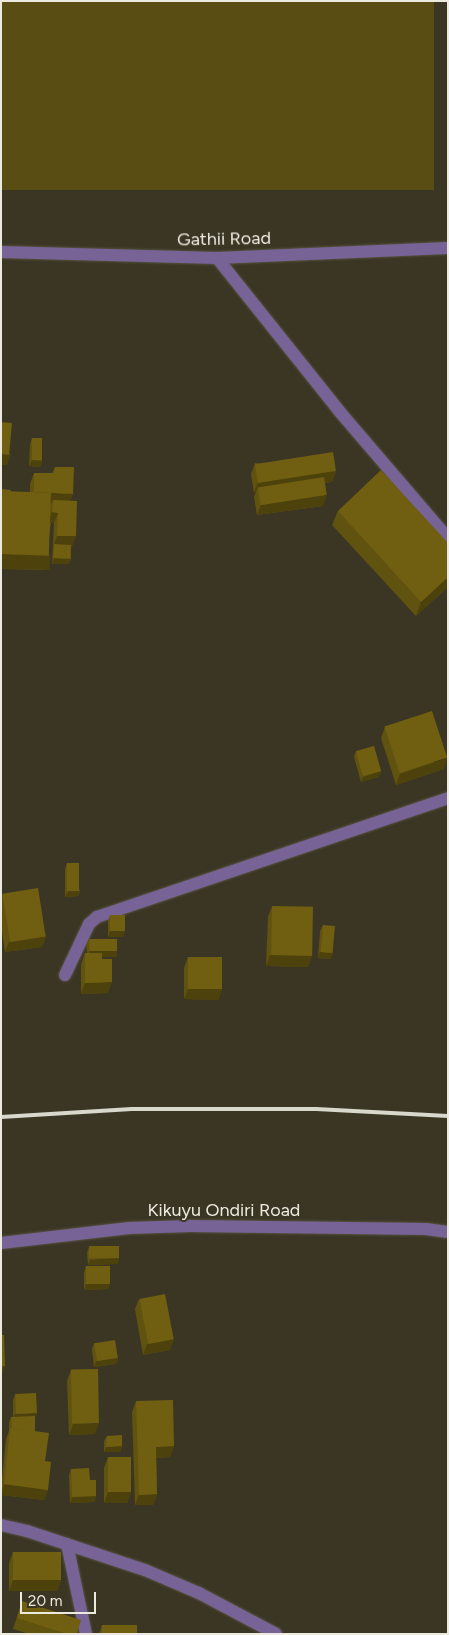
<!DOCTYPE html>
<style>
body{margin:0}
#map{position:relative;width:449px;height:1635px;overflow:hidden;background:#3b3624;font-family:Figtree,sans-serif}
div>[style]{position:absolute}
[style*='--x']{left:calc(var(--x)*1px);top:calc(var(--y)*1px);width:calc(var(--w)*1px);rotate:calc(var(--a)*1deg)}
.green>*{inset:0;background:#5a4d14;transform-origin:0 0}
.roads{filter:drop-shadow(0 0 1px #575342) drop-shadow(0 0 1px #575342)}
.minor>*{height:12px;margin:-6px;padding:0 6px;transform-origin:6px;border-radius:6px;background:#776395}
.rail>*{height:4px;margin:-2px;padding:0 2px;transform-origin:2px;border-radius:2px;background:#dad7cc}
.wall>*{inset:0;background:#60520f}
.shaded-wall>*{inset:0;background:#4e420c;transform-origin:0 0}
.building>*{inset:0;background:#705f11;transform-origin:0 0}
span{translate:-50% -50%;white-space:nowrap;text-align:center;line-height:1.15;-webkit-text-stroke:4px #3b3624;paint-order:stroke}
.street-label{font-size:18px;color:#eceadf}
.frame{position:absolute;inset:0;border:2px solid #eceadf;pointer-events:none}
.scale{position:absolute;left:20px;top:1592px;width:76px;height:22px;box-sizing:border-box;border:2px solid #eceadf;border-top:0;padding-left:6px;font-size:15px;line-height:18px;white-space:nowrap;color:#eceadf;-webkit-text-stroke:4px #3b3624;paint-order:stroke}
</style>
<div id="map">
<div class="green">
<div style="left:1px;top:1px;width:433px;height:189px"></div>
</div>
<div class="roads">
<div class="minor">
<div style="--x:1;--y:252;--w:216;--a:1.6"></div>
<div style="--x:217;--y:258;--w:231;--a:-2.5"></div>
<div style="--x:217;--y:258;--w:196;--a:51.4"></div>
<div style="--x:339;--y:411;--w:167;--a:49.4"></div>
<div style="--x:65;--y:975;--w:56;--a:-64.8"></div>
<div style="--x:89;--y:924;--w:11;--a:-41"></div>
<div style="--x:97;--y:917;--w:371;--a:-18.7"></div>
<div style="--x:1;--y:1243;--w:129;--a:-6.7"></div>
<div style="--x:129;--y:1228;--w:61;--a:-1.9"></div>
<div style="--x:190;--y:1226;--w:236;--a:0.7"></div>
<div style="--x:426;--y:1229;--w:22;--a:8"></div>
<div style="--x:1;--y:1525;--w:27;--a:13"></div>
<div style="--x:27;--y:1531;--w:124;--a:18.3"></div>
<div style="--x:145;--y:1570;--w:59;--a:23.1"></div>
<div style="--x:199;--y:1593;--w:87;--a:28"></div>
<div style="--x:67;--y:1544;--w:92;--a:78.1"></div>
</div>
</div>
<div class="rail">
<div style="--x:1;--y:1117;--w:131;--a:-3.5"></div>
<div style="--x:132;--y:1109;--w:184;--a:0"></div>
<div style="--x:316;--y:1109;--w:132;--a:3"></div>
</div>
<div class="wall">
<div style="clip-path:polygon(32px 438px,42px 461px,40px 467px,29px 466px,30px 444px)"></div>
<div style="clip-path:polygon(255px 463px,336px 471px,332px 482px,325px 483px,323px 506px,257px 515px,254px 497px,256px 492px,254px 493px,251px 474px)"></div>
<div style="clip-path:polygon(55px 467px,70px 501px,72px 547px,71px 547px,71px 559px,68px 564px,52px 564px,54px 523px,51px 523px,44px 570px,1px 569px,1px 489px,11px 492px,30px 492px,30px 484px,34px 473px,52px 473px)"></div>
<div style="clip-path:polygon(338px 511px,448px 543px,448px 587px,416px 616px,332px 525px)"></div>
<div style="clip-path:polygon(385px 727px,444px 769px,396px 785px,381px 738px)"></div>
<div style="clip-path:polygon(356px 751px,381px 771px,378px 777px,361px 782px,354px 757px)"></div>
<div style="clip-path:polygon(67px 863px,80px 891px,78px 896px,65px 897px,65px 869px)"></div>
<div style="clip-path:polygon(2px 894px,46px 936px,42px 947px,5px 952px,1px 925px,1px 897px)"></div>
<div style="clip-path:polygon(272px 906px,312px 956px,308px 967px,266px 966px,268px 917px)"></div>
<div style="clip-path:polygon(110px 915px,123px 937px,108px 937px,108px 921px)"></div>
<div style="clip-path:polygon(323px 925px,331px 959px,318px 958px,320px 931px)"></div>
<div style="clip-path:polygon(89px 939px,115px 957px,102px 957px,108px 993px,81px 994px,81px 964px,85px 953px,87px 953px,86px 945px)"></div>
<div style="clip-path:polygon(188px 957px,222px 989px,218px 1000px,184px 999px,184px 968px)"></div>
<div style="clip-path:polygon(89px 1247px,119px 1258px,117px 1264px,88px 1265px,87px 1253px)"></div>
<div style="clip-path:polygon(86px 1266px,108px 1289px,84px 1290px,84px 1272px)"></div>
<div style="clip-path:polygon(139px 1299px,170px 1350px,143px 1355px,135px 1309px)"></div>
<div style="clip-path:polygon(94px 1343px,118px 1358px,116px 1364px,94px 1367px,92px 1349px)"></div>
<div style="clip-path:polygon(71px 1370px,95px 1434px,69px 1435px,67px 1381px)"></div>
<div style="clip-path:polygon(15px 1395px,35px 1417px,35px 1432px,45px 1461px,48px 1490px,44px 1500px,1px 1495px,1px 1488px,6px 1439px,9px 1431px,9px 1423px,11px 1417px,13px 1417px,13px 1400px)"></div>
<div style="clip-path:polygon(136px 1401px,174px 1446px,170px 1457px,156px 1458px,157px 1494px,153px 1505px,135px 1505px,132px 1412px)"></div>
<div style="clip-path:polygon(107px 1436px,122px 1446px,120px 1452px,104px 1452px,104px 1441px)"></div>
<div style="clip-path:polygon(108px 1457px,131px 1492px,127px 1503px,104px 1503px,104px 1468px)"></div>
<div style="clip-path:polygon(71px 1469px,90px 1480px,96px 1496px,94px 1502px,70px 1503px,69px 1475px)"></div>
<div style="clip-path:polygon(13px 1552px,61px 1580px,57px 1591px,9px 1591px,9px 1563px)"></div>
<div style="clip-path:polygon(22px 1601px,77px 1634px,29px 1634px,13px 1629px)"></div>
<div style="clip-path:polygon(102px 1625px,137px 1634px,99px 1634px)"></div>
</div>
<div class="shaded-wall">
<div style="clip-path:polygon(1px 454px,11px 454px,7px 465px,1px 465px)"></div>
<div style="clip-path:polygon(32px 460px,42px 461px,40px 467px,29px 466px)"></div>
<div style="clip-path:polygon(336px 471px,332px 482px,259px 492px,258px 486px,256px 492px,254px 493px,258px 482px)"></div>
<div style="clip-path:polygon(34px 492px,73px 494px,69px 504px,53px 500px,51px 504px)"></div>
<div style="clip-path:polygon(327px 495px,323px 506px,257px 515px,261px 504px)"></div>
<div style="clip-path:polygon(52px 512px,58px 513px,54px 523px,48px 523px)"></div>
<div style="clip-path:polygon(57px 536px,76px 536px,72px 547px,54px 547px,54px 544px,53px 547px)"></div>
<div style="left:1px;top:554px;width:49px;height:15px;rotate:1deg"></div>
<div style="clip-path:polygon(54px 558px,71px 559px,68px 564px,52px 564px)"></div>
<div style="clip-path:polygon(448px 577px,448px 587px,416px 616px,421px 602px)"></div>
<div style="clip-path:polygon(447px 758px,444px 769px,396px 785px,400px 774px)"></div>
<div style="clip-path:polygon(381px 771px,378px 777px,361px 782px,363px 777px)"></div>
<div style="clip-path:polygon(68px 891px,80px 891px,78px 896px,65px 897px)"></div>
<div style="clip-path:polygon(110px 931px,125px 931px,123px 937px,108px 937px)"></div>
<div style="clip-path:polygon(46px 936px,42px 947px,5px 952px,9px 942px)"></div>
<div style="left:89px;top:951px;width:28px;height:6px"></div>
<div style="clip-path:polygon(320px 952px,333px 953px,331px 959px,318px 958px)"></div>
<div style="clip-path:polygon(270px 955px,312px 956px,308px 967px,266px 966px)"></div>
<div style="clip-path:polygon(112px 982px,108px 993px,81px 994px,85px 983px)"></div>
<div style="clip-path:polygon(188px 989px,222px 989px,218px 1000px,184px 999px)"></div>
<div style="clip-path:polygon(119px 1258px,117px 1264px,88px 1265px,90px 1260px)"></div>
<div style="clip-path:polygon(110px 1283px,108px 1289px,84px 1290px,86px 1284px)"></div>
<div style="clip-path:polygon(174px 1339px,170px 1350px,143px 1355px,147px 1344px)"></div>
<div style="clip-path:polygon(118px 1358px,116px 1364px,94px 1367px,96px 1361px)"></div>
<div style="clip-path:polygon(1px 1366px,5px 1366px,3px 1372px,1px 1372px)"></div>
<div style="clip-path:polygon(37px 1413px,34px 1419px,13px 1420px,15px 1414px)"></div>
<div style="clip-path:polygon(99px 1423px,95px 1434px,69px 1435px,73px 1424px)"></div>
<div style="clip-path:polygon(122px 1446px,120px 1452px,104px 1452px,106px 1447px)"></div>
<div style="clip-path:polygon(174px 1446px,170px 1457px,152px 1458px,156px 1447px)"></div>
<div style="clip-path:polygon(4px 1484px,48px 1490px,44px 1500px,1px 1495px)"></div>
<div style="clip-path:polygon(108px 1492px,131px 1492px,127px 1503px,104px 1503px)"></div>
<div style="clip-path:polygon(157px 1494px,153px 1505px,135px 1505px,139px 1495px)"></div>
<div style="clip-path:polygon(96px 1496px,94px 1502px,70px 1503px,72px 1497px)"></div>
<div style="clip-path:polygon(13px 1580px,61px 1580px,57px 1591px,9px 1591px)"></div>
</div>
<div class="building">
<div style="left:1px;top:422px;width:11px;height:32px;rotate:5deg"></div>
<div style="left:32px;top:438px;width:10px;height:22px"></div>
<div style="left:333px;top:452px;width:19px;height:79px;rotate:81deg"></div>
<div style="clip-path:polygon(55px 467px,74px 467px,73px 494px,34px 492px,34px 473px,54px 473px)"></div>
<div style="clip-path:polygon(381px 470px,448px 543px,448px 577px,421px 602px,338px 511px)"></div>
<div style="left:324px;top:477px;width:18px;height:67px;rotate:81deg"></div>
<div style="left:1px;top:489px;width:10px;height:2px;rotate:6deg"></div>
<div style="left:1px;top:491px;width:50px;height:63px;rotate:2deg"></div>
<div style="clip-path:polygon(53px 500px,77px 501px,76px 536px,57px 536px,58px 513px,52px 512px)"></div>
<div style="left:54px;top:544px;width:17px;height:14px;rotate:3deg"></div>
<div style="left:432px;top:711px;width:49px;height:50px;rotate:72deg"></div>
<div style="left:374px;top:746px;width:26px;height:19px;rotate:74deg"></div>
<div style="left:67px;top:863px;width:12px;height:28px"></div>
<div style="left:38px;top:888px;width:49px;height:36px;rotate:81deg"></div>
<div style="left:272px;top:906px;width:41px;height:49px;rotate:1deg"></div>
<div style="left:110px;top:915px;width:15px;height:16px"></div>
<div style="left:323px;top:925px;width:12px;height:27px;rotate:5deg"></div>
<div style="left:89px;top:939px;width:28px;height:12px"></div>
<div style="clip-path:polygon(85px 953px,102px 953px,102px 959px,112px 959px,112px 982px,85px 983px)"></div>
<div style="left:188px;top:957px;width:34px;height:32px"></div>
<div style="left:119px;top:1246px;width:12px;height:30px;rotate:90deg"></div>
<div style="left:86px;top:1266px;width:24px;height:18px"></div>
<div style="left:165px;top:1294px;width:46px;height:26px;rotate:79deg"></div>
<div style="clip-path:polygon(1px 1335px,4px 1335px,5px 1366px,1px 1366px)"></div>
<div style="left:115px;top:1340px;width:18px;height:21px;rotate:81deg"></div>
<div style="left:98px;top:1369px;width:54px;height:27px;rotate:89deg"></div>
<div style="left:36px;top:1393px;width:20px;height:21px;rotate:87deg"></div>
<div style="clip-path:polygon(173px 1400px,174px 1446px,156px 1447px,157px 1494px,139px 1495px,136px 1401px)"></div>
<div style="clip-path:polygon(35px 1416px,35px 1432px,12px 1428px,11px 1417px)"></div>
<div style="clip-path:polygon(10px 1428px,49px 1433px,45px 1461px,51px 1462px,48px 1490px,4px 1484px)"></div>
<div style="clip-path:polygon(122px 1435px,122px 1446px,106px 1447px,107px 1436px)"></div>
<div style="left:108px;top:1457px;width:23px;height:35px"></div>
<div style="clip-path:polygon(89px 1468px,90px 1480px,96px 1480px,96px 1496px,72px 1497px,71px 1469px)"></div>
<div style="left:13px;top:1552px;width:48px;height:28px"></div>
<div style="clip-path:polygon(22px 1601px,81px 1620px,77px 1634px,67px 1634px,17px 1618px)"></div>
<div style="left:102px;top:1625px;width:35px;height:9px"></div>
</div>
<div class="street-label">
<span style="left:224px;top:239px;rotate:-1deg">Gathii Road</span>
<span style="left:224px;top:1210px">Kikuyu Ondiri Road</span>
</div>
<div class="frame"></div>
<div class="scale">20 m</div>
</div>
